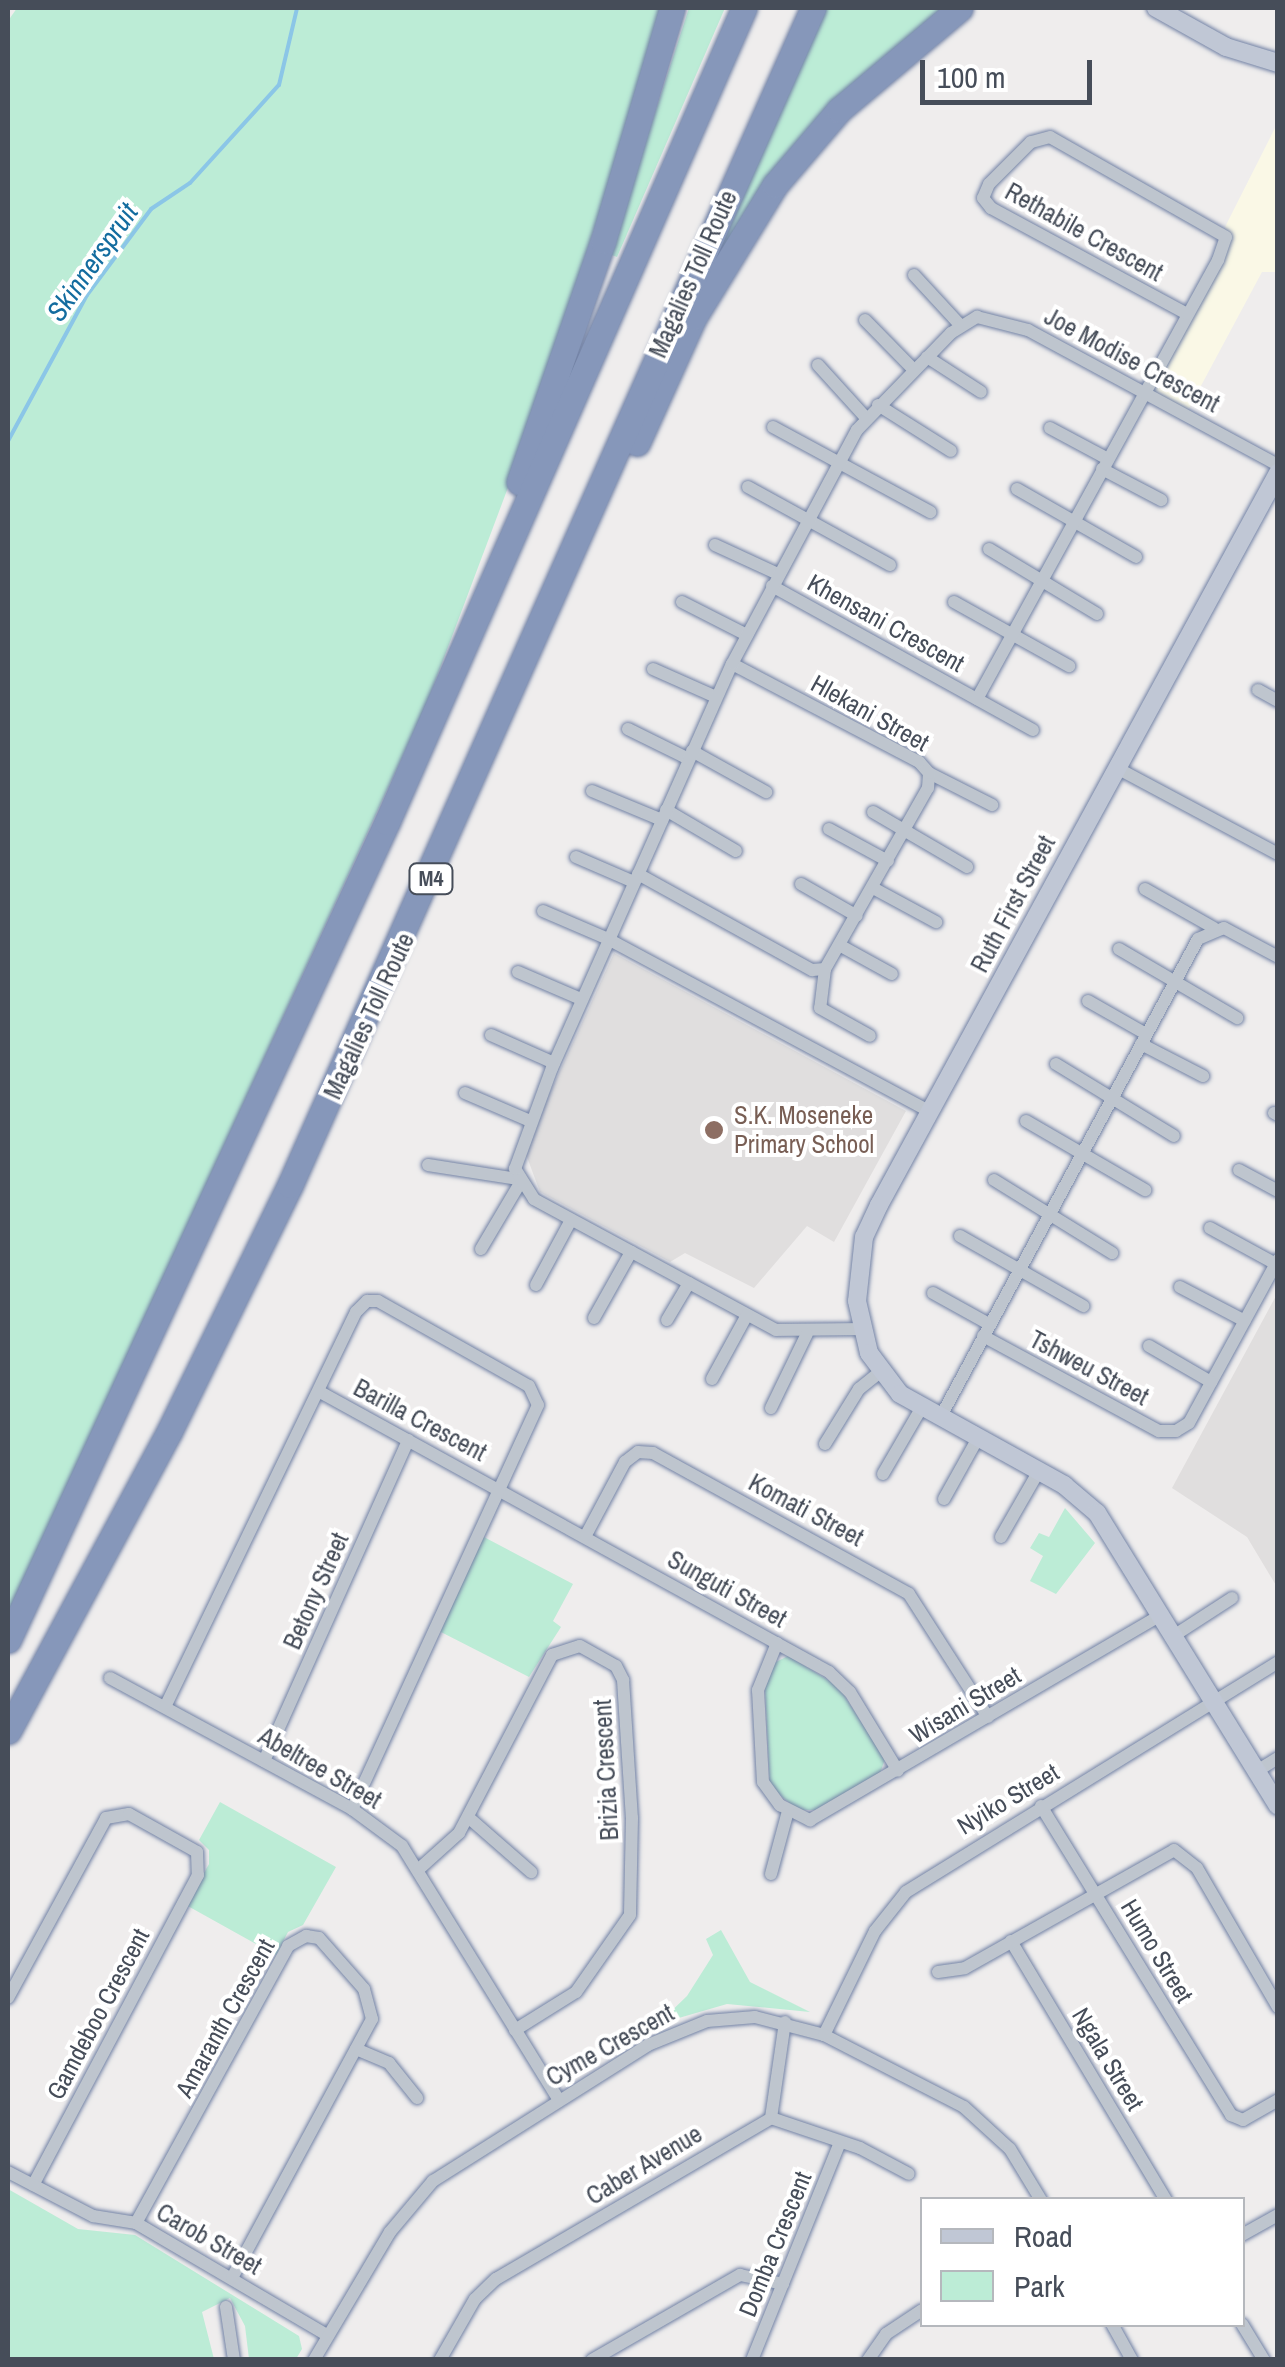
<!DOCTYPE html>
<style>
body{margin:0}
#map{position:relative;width:1285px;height:2367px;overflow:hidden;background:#efeded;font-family:"Archivo Narrow",sans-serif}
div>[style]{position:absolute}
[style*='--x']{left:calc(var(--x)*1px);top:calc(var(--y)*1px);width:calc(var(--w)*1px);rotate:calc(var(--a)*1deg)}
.commercial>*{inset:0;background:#faf8e6}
.education>*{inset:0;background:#e0dede}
.green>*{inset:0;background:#bcecd6}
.stream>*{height:4px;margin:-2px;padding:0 2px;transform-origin:2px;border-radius:2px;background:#8bc6e7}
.roads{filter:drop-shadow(0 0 2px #7282a5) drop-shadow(0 0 2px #7282a5)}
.street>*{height:12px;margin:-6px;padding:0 6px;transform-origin:6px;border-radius:6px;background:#bec5ce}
.secondary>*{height:18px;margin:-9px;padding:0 9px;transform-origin:9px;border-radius:9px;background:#c0c7d5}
.highway>*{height:25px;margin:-12.5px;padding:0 12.5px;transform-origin:12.5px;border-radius:12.5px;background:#8697ba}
.dots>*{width:28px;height:28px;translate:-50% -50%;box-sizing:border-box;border:5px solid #fff;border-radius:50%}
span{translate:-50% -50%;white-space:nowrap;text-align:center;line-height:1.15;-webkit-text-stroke:8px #fff;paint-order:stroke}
.shield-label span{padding:2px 8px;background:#fff;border:2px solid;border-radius:8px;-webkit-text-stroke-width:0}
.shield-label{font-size:22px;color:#464d59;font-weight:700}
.street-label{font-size:25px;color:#464d59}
.education-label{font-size:25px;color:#785e54}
.left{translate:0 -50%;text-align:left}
.water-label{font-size:28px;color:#136c9f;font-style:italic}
.frame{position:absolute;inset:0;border:10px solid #464d59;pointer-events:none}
.legend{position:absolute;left:920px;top:2197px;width:325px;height:130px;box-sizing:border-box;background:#fff;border:2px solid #b5b8bd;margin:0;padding:12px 18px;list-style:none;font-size:30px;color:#464d59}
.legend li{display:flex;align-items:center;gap:20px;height:50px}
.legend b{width:50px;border:2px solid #b5b8bd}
.scale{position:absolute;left:920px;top:60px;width:172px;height:45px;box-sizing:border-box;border:5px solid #464d59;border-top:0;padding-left:12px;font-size:30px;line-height:35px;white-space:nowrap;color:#464d59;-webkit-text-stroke:8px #fff;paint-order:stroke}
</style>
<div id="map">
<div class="commercial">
<div style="clip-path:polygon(1277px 124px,1277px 272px,1262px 272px,1188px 410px,1151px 390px,1228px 246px,1225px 227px)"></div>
</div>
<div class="education">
<div style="clip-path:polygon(614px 953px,906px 1111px,834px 1242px,807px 1226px,754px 1288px,685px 1253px,670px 1262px,540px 1192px,524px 1149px)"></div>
<div style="clip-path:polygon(1277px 1294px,1277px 1587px,1247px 1537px,1172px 1488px)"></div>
</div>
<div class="green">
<div style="clip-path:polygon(17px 8px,667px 8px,515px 469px,427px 703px,8px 1617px,8px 21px)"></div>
<div style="clip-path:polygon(689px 8px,725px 8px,617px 257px,609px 254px)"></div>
<div style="clip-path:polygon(824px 8px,944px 8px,721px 249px,716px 247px)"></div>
<div style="clip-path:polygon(1065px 1508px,1095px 1543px,1056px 1594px,1030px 1581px,1043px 1556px,1030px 1548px,1039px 1533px,1049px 1537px)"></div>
<div style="clip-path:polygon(482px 1536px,573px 1584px,553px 1621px,561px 1627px,529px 1677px,439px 1631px)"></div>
<div style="clip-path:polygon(788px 1656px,838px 1686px,885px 1759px,878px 1779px,821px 1810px,798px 1810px,770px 1787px,765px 1689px,774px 1663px)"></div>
<div style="clip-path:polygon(220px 1802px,336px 1867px,303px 1925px,288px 1932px,276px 1955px,186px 1905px,209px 1864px,209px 1850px,199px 1840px)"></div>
<div style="clip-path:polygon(721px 1930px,750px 1982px,810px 2012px,727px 2004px,658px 2024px,687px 1996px,713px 1955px,706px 1939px)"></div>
<div style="clip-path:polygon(8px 2189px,78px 2229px,135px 2235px,299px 2336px,302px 2349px,296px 2359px,249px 2359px,245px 2326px,230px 2298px,202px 2312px,214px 2359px,8px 2359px)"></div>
</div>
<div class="stream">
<div style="--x:8;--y:441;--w:166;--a:-61.6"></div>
<div style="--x:87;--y:295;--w:107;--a:-53.3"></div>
<div style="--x:151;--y:209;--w:47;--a:-33.7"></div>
<div style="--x:190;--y:183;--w:132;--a:-47.8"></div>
<div style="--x:279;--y:85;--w:79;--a:-76.8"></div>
</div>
<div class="roads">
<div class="street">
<div style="--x:914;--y:275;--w:69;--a:47.3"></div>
<div style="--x:865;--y:320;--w:70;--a:45.6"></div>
<div style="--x:927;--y:357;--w:64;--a:32.9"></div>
<div style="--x:818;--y:365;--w:72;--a:47.8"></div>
<div style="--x:878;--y:405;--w:86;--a:32.2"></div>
<div style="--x:773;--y:427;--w:179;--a:28.4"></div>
<div style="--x:1050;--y:428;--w:66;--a:28.1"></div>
<div style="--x:1102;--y:469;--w:67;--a:27.7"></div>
<div style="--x:748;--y:487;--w:162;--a:28.8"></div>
<div style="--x:1017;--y:489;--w:137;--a:29.7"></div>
<div style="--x:715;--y:545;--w:69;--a:24.7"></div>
<div style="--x:989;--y:549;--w:126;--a:31"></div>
<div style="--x:772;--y:586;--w:298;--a:28.9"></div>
<div style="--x:682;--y:602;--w:73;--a:26.9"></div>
<div style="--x:954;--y:602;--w:132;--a:29.1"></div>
<div style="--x:653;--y:669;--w:69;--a:24"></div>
<div style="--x:1258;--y:690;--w:23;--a:29"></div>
<div style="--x:977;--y:699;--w:501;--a:-61.23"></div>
<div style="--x:1218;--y:260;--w:24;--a:-71"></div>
<div style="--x:1226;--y:237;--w:202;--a:-150.4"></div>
<div style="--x:1050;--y:137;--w:20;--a:165"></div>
<div style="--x:1031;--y:142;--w:59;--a:135"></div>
<div style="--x:989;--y:184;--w:15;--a:113"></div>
<div style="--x:983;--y:198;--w:13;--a:51"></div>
<div style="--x:991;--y:208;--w:223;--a:28.4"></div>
<div style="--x:628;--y:729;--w:68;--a:26.2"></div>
<div style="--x:692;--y:751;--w:85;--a:29"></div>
<div style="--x:1115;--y:767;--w:185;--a:28.1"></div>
<div style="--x:929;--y:773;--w:71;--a:26.9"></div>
<div style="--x:592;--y:791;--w:76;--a:22.5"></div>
<div style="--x:666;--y:810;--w:81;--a:30.4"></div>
<div style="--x:873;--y:812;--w:109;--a:30.3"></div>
<div style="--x:829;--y:829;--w:67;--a:28.5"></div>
<div style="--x:576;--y:857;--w:63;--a:23.3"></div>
<div style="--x:638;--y:874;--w:199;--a:28.9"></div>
<div style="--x:812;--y:970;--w:13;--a:-4"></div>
<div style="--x:825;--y:969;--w:208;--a:-60.4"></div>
<div style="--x:928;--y:788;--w:15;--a:-86"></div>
<div style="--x:929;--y:773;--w:15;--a:-132"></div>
<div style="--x:919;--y:762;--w:211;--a:-152.3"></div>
<div style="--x:801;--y:884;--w:64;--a:29.7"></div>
<div style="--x:873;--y:888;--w:72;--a:28.4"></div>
<div style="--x:1145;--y:889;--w:79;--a:29.5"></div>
<div style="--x:543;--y:911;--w:71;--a:23.3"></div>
<div style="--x:608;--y:939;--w:364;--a:28.2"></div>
<div style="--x:841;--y:946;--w:58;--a:28.8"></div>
<div style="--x:1119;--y:949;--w:137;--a:30.3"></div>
<div style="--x:825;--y:969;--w:39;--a:97"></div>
<div style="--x:820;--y:1008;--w:57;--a:29.2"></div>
<div style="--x:518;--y:972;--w:69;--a:23.2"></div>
<div style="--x:1088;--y:1001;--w:67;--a:29.6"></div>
<div style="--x:491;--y:1035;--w:69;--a:24"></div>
<div style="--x:1141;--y:1044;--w:70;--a:27.3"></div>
<div style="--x:1056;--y:1064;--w:138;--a:31.4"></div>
<div style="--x:465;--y:1093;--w:71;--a:23.3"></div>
<div style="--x:1274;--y:1113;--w:4;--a:27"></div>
<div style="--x:1026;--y:1121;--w:138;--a:30.1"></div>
<div style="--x:428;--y:1165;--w:90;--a:8.9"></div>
<div style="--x:1239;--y:1170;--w:44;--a:28.3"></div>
<div style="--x:994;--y:1180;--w:139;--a:31.7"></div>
<div style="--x:1210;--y:1228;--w:75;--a:28.6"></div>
<div style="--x:960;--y:1236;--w:142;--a:29.6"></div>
<div style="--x:481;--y:1249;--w:77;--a:-59.4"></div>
<div style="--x:536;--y:1285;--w:74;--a:-61.7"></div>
<div style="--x:1180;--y:1287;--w:73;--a:27.6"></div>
<div style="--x:933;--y:1293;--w:64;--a:29"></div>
<div style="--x:594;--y:1318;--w:76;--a:-60.7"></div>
<div style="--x:667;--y:1320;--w:43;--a:-59.3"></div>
<div style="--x:860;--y:1329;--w:84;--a:179.3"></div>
<div style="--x:776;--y:1330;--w:275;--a:-151.6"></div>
<div style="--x:534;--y:1199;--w:36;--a:-122"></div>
<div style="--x:515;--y:1169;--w:108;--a:-69.9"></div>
<div style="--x:552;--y:1068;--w:442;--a:-66"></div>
<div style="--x:732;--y:664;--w:265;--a:-61.9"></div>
<div style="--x:857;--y:430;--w:135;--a:-45.9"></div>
<div style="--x:951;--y:333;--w:31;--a:-32"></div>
<div style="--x:977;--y:317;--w:53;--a:14.3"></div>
<div style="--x:1028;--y:330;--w:284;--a:28.4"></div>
<div style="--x:983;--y:1336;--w:200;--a:28.4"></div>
<div style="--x:1159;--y:1431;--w:17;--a:0"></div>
<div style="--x:1176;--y:1431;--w:15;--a:-32"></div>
<div style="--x:1189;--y:1423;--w:186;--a:-61.4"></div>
<div style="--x:1149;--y:1346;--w:72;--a:30.1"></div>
<div style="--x:712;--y:1379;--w:73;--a:-61.3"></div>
<div style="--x:320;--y:1392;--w:581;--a:28.82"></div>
<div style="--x:829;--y:1672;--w:29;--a:44"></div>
<div style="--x:850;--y:1692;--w:92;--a:58.7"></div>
<div style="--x:771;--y:1408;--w:82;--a:-64.1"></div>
<div style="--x:940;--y:1418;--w:544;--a:-61.69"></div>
<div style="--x:1198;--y:939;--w:28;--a:-23"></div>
<div style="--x:1224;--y:928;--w:61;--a:28.2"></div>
<div style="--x:825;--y:1444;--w:65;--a:-58.3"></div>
<div style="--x:859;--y:1389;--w:27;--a:-39"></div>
<div style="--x:883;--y:1474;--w:78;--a:-59.8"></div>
<div style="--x:944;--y:1499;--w:70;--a:-60.9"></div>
<div style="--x:586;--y:1535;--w:83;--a:-61.9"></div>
<div style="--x:625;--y:1462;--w:16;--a:-38"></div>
<div style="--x:638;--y:1452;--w:15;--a:4"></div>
<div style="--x:653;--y:1453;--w:292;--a:28.8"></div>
<div style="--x:909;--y:1594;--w:146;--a:57.3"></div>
<div style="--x:1001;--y:1537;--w:76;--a:-60.1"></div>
<div style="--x:1175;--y:1635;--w:68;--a:-33"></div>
<div style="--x:777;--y:1643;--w:51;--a:112"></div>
<div style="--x:758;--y:1690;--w:92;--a:86.9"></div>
<div style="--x:763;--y:1782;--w:29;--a:54"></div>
<div style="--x:780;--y:1805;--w:34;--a:27"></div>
<div style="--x:810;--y:1820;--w:408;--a:-30.3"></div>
<div style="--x:110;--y:1678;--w:275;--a:28.4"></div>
<div style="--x:352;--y:1809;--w:62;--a:36.5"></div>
<div style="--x:402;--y:1846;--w:297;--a:58.3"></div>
<div style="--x:165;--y:1707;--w:439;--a:-64.2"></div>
<div style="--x:356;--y:1312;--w:16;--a:-45"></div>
<div style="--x:367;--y:1301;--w:11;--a:0"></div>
<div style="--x:378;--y:1301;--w:173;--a:29.4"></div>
<div style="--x:529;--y:1386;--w:21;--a:65"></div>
<div style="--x:538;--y:1405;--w:445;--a:114.7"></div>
<div style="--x:264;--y:1761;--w:352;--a:-65.8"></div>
<div style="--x:1257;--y:1771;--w:25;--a:-32"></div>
<div style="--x:1041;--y:1806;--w:363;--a:58.4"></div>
<div style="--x:1231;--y:2115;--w:13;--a:23"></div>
<div style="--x:1243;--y:2120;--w:40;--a:-29.7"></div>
<div style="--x:468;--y:1817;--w:84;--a:41.1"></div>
<div style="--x:419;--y:1869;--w:54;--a:-42"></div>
<div style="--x:459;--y:1833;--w:201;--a:-62.4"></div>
<div style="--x:552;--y:1655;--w:29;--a:-18"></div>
<div style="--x:580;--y:1646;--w:41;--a:29.1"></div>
<div style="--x:616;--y:1666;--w:16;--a:63"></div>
<div style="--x:623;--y:1680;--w:138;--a:86.3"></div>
<div style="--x:632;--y:1818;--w:97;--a:91.2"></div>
<div style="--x:630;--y:1915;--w:94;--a:125"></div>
<div style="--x:576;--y:1992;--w:72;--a:148.1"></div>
<div style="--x:771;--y:1874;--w:65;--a:-74.9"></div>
<div style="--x:1011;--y:1941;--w:302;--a:59.1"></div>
<div style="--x:938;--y:1972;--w:27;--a:-8"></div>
<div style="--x:965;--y:1968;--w:240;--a:-29.4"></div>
<div style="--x:1174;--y:1850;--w:29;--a:38"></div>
<div style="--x:1197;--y:1868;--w:161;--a:59.8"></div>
<div style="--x:8;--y:1998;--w:205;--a:-61.4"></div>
<div style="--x:106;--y:1818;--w:23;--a:-10"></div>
<div style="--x:129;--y:1814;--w:78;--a:29.2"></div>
<div style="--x:197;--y:1852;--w:23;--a:88"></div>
<div style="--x:198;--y:1875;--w:351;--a:118"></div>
<div style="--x:824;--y:2035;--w:116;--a:-63.9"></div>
<div style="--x:875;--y:1931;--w:50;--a:-51.5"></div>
<div style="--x:906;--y:1892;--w:437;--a:-31.7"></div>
<div style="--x:356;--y:2049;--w:36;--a:23"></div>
<div style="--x:389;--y:2063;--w:45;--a:51.3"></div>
<div style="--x:771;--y:2118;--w:97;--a:-81.7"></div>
<div style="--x:8;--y:2172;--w:96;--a:27.4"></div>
<div style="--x:93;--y:2216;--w:44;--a:9.2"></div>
<div style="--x:136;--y:2223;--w:221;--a:30.4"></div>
<div style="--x:136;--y:2223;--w:316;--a:-61.2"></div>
<div style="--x:288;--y:1946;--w:21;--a:-29"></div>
<div style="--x:306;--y:1936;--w:13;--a:9"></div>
<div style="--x:319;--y:1938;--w:68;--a:48.6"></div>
<div style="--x:364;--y:1989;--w:31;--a:75"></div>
<div style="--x:372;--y:2019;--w:294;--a:118.4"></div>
<div style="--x:1242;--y:2235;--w:41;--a:-29.1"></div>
<div style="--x:226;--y:2307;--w:54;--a:81.4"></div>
<div style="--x:1112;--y:2324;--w:41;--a:60.9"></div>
<div style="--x:1242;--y:2324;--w:42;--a:58.6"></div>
<div style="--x:314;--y:2360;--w:149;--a:-59.3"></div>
<div style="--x:390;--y:2232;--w:67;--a:-49.9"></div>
<div style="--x:433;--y:2181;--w:254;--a:-32.3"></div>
<div style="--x:648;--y:2045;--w:64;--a:-22.1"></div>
<div style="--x:707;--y:2021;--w:48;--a:-4.8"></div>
<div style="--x:755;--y:2017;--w:71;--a:14.6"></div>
<div style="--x:824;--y:2035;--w:157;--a:27.2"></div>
<div style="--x:964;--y:2107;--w:62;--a:42.4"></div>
<div style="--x:1010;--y:2149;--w:60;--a:58.7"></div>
<div style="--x:440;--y:2360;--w:70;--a:-60.2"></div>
<div style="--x:475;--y:2299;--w:29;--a:-44"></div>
<div style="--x:496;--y:2279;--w:319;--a:-30.3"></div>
<div style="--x:771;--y:2118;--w:94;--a:18.6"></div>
<div style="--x:860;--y:2148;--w:55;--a:28"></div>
<div style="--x:592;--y:2360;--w:171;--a:-29.9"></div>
<div style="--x:740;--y:2275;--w:44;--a:11.8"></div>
<div style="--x:752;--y:2360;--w:232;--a:-68"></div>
<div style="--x:868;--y:2360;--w:32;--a:-55"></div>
<div style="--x:886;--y:2334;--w:43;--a:-33.7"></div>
</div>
<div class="secondary">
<div style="--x:1156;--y:8;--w:80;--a:29.1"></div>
<div style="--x:1226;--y:47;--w:54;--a:17.1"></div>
<div style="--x:1278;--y:473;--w:834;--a:118.59"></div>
<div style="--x:879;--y:1205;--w:35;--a:115"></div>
<div style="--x:864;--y:1237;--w:64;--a:96.2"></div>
<div style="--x:857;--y:1301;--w:53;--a:77"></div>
<div style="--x:869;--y:1353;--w:51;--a:52.9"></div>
<div style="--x:900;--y:1394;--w:188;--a:29"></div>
<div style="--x:1064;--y:1485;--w:43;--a:40.3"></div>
<div style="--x:1097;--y:1513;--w:344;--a:58.3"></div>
</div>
<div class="highway">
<div style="--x:637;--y:443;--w:138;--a:-65.7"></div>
<div style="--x:694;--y:317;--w:155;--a:-58.5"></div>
<div style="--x:775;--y:185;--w:99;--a:-49.5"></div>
<div style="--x:839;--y:110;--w:158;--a:-40.1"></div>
<div style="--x:519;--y:482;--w:255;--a:-70.8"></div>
<div style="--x:603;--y:241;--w:243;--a:-73.5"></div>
<div style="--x:8;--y:1640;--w:902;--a:-65.14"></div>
<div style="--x:387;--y:822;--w:889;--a:-66.32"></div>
<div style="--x:8;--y:1731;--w:340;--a:-61.7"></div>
<div style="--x:169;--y:1432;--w:275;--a:-63.9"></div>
<div style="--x:290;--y:1185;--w:1288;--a:-66.04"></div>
</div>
</div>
<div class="dots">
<div style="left:714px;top:1130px;background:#8d6e63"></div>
</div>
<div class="shield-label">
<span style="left:431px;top:879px">M4</span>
</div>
<div class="street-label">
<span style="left:1084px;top:232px;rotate:29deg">Rethabile Crescent</span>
<span style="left:693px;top:274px;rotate:-66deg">Magalies Toll Route</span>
<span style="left:1132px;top:360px;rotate:28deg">Joe Modise Crescent</span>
<span style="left:886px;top:623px;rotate:29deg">Khensani Crescent</span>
<span style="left:870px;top:713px;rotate:29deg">Hlekani Street</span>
<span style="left:1013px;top:904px;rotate:-62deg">Ruth First Street</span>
<span style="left:369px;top:1016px;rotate:-65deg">Magalies Toll Route</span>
<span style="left:1089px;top:1368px;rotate:28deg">Tshweu Street</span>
<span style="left:420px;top:1420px;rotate:28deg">Barilla Crescent</span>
<span style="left:806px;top:1510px;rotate:28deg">Komati Street</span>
<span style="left:727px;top:1589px;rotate:29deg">Sunguti Street</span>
<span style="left:316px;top:1591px;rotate:-66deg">Betony Street</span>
<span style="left:965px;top:1705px;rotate:-31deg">Wisani Street</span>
<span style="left:320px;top:1768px;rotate:30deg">Abeltree Street</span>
<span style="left:606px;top:1770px;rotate:-93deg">Brizia Crescent</span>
<span style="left:1008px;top:1799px;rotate:-31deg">Nyiko Street</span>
<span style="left:1157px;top:1951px;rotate:59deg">Humo Street</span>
<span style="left:98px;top:2014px;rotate:-62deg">Gamdeboo Crescent</span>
<span style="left:225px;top:2018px;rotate:-61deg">Amaranth Crescent</span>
<span style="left:610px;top:2045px;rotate:-29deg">Cyme Crescent</span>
<span style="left:1108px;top:2059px;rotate:59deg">Ngala Street</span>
<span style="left:644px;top:2165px;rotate:-31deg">Caber Avenue</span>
<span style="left:209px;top:2239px;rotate:30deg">Carob Street</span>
<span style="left:775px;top:2244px;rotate:-68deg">Domba Crescent</span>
</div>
<div class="education-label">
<span class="left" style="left:734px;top:1130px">S.K. Moseneke<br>Primary School</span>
</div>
<div class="water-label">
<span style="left:92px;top:262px;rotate:-55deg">Skinnerspruit</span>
</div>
<div class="frame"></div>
<ul class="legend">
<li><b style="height:12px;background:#c0c7d5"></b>Road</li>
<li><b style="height:28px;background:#bcecd6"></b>Park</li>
</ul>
<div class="scale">100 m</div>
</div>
